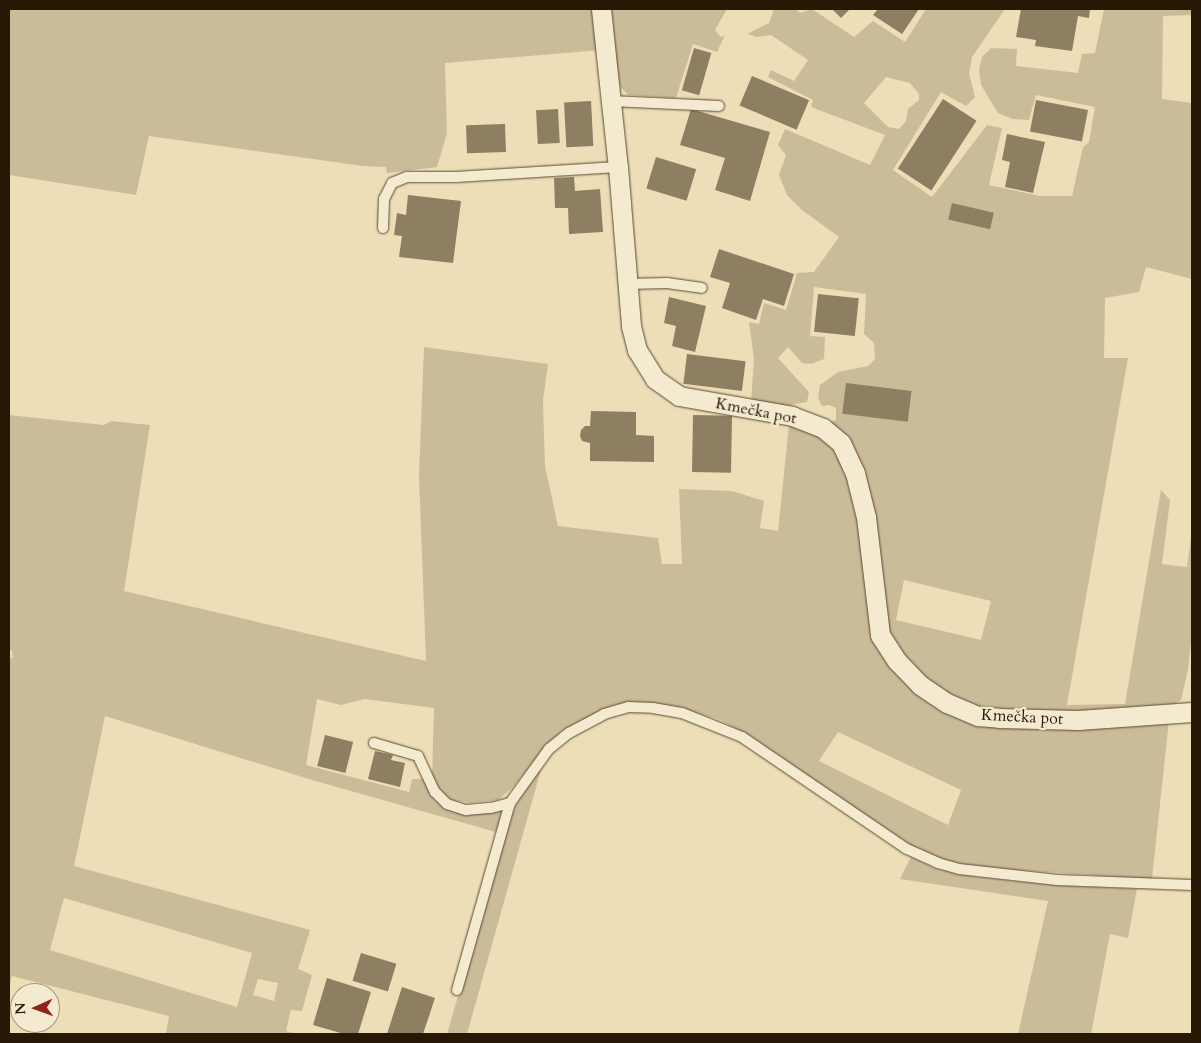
<!DOCTYPE html>
<meta charset="utf-8">
<style>
body{margin:0}
#map{position:relative;width:1201px;height:1043px;overflow:hidden;background:#eddeb7;font-family:Cardo,serif}
div>[style]{position:absolute}
[style*='--x']{left:calc(var(--x)*1px);top:calc(var(--y)*1px);width:calc(var(--w)*1px);rotate:calc(var(--a)*1deg)}
.green>*{inset:0;background:#cbbc99}
.building>*{inset:0;background:#8e7e62;transform-origin:0 0}
.roads{filter:drop-shadow(0 0 1px #584932) drop-shadow(0 0 1px #584932)}
.lane>*{height:10px;margin:-5px;padding:0 5px;transform-origin:5px;border-radius:5px;background:#f3ead0}
.street>*{height:19px;margin:-9.5px;padding:0 9.5px;transform-origin:9.5px;border-radius:9.5px;background:#f3ead0}
span{translate:-50% -50%;white-space:nowrap;text-align:center;line-height:1.15;-webkit-text-stroke:4.5px #f3ead0;paint-order:stroke}
.street-label{font-size:16px;color:#271705}
.frame{position:absolute;inset:0;border:10px solid #271705;pointer-events:none}
.north{position:absolute;left:10px;top:983px;width:50px;height:50px;box-sizing:border-box;background:#f3ead0;border:1px solid #a1967f;border-radius:50%;rotate:268deg;font-size:14px;font-weight:700;line-height:20px;text-align:center;color:#271705}
.north::after{content:'';display:block;margin:auto;width:18px;height:22px;background:#8f2418;clip-path:polygon(50% 0,100% 100%,50% 72%,0 100%)}
</style>
<div id="map">
<div class="green">
<div style="clip-path:polygon(9px 9px,596px 9px,601px 50px,445px 63px,447px 133px,437px 167px,387px 173px,386px 167px,363px 166px,149px 136px,136px 195px,9px 175px)"></div>
<div style="clip-path:polygon(609px 9px,727px 9px,715px 30px,721px 37px,725px 35px,717px 52px,693px 44px,676px 98px,628px 95px,619px 85px)"></div>
<div style="clip-path:polygon(evenodd,774px 9px,796px 9px,800px 13px,812px 9px,854px 37px,873px 21px,905px 42px,926px 9px,1005px 9px,972px 57px,969px 73px,975px 97px,966px 106px,941px 92px,893px 170px,932px 197px,987px 125px,1002px 128px,989px 185px,1040px 196px,1072px 196px,1083px 147px,1089px 142px,1095px 107px,1036px 95px,1029px 120px,1013px 119px,998px 113px,981px 85px,979px 70px,982px 57px,991px 48px,1017px 49px,1016px 66px,1078px 73px,1082px 54px,1095px 53px,1104px 9px,1192px 9px,1192px 15px,1163px 16px,1162px 99px,1192px 103px,1192px 279px,1146px 267px,1139px 292px,1105px 298px,1104px 358px,1128px 358px,1067px 705px,1125px 704px,1161px 490px,1170px 500px,1162px 564px,1187px 567px,1192px 531px,1192px 631px,1188px 670px,1181px 700px,1168px 708px,1127px 711px,997px 712px,966px 703px,945px 693px,922px 677px,906px 659px,891px 635px,886px 615px,875px 517px,828px 423px,836px 420px,836px 408px,829px 405px,822px 406px,818px 398px,820px 385px,838px 372px,868px 366px,875px 359px,874px 343px,864px 334px,866px 294px,814px 287px,810px 336px,825px 337px,824px 359px,811px 364px,802px 363px,788px 347px,778px 358px,809px 392px,807px 402px,790px 405px,789px 410px,751px 404px,754px 359px,749px 322px,759px 324px,764px 303px,786px 310px,797px 273px,814px 272px,839px 237px,802px 210px,787px 195px,779px 175px,786px 155px,778px 145px,785px 129px,870px 165px,885px 135px,811px 107px,813px 100px,768px 77px,771px 70px,794px 81px,808px 60px,771px 35px,757px 37px,747px 34px,769px 23px,774px 9px,886px 77px,910px 83px,919px 94px,919px 100px,908px 109px,906px 121px,899px 129px,888px 127px,864px 103px,886px 77px,774px 9px,904px 580px,991px 601px,981px 640px,896px 620px,904px 580px)"></div>
<div style="clip-path:polygon(evenodd,424px 347px,548px 364px,543px 400px,545px 466px,558px 526px,658px 538px,662px 564px,682px 564px,679px 489px,732px 491px,764px 501px,760px 528px,778px 531px,789px 425px,799px 425px,825px 436px,851px 476px,872px 623px,943px 710px,1125px 727px,1169px 720px,1152px 879px,985px 868px,944px 861px,908px 846px,748px 735px,718px 719px,672px 706px,655px 704px,603px 710px,560px 732px,511px 789px,498px 800px,470px 803px,452px 800px,445px 795px,432px 778px,434px 708px,365px 699px,341px 705px,317px 699px,306px 765px,409px 792px,412px 779px,423px 779px,435px 801px,450px 809px,464px 814px,483px 814px,503px 811px,496px 832px,312px 780px,105px 716px,74px 866px,310px 930px,298px 969px,312px 975px,302px 1011px,291px 1010px,286px 1031px,298px 1034px,166px 1034px,169px 1016px,12px 976px,9px 989px,9px 658px,13px 658px,12px 651px,9px 649px,9px 415px,104px 425px,111px 421px,150px 425px,124px 591px,426px 661px,419px 476px,424px 347px,838px 732px,961px 790px,948px 825px,819px 761px,838px 732px,424px 347px,64px 898px,252px 953px,237px 1007px,50px 950px,64px 898px,424px 347px,258px 979px,278px 983px,274px 1001px,253px 995px,258px 979px)"></div>
<div style="clip-path:polygon(542px 766px,467px 1034px,447px 1034px,509px 820px,524px 790px)"></div>
<div style="clip-path:polygon(911px 857px,936px 869px,977px 877px,1054px 885px,1137px 889px,1128px 938px,1110px 934px,1091px 1034px,1018px 1034px,1048px 901px,900px 879px)"></div>
</div>
<div class="building">
<div style="clip-path:polygon(832px 9px,850px 9px,841px 18px)"></div>
<div style="clip-path:polygon(878px 9px,919px 9px,902px 34px,873px 15px)"></div>
<div style="clip-path:polygon(1021px 9px,1090px 9px,1089px 18px,1078px 16px,1072px 51px,1035px 46px,1036px 40px,1016px 37px)"></div>
<div style="left:694px;top:48px;width:18px;height:44px;rotate:16deg"></div>
<div style="left:752px;top:76px;width:62px;height:32px;rotate:23deg"></div>
<div style="left:943px;top:99px;width:40px;height:83px;rotate:33deg"></div>
<div style="left:1036px;top:100px;width:53px;height:32px;rotate:11deg"></div>
<div style="left:591px;top:101px;width:45px;height:27px;rotate:87deg"></div>
<div style="left:558px;top:109px;width:34px;height:22px;rotate:87deg"></div>
<div style="clip-path:polygon(691px 109px,770px 132px,750px 201px,715px 190px,725px 158px,680px 145px)"></div>
<div style="left:505px;top:124px;width:28px;height:39px;rotate:88deg"></div>
<div style="clip-path:polygon(1007px 134px,1045px 142px,1033px 193px,1005px 187px,1010px 162px,1002px 160px)"></div>
<div style="left:656px;top:157px;width:42px;height:33px;rotate:17deg"></div>
<div style="clip-path:polygon(574px 177px,575px 191px,600px 189px,603px 232px,569px 234px,568px 208px,555px 208px,554px 178px)"></div>
<div style="clip-path:polygon(408px 195px,461px 201px,453px 263px,399px 257px,402px 236px,394px 235px,397px 213px,406px 215px)"></div>
<div style="left:952px;top:203px;width:43px;height:17px;rotate:13deg"></div>
<div style="clip-path:polygon(719px 249px,794px 274px,784px 306px,763px 299px,756px 320px,722px 308px,730px 283px,710px 277px)"></div>
<div style="left:818px;top:294px;width:41px;height:38px;rotate:6deg"></div>
<div style="clip-path:polygon(669px 297px,706px 306px,695px 352px,672px 346px,676px 326px,664px 323px)"></div>
<div style="left:687px;top:354px;width:59px;height:30px;rotate:7deg"></div>
<div style="left:846px;top:383px;width:66px;height:31px;rotate:7deg"></div>
<div style="clip-path:polygon(591px 411px,636px 412px,636px 435px,654px 436px,654px 462px,590px 461px,590px 443px,582px 441px,580px 436px,581px 430px,585px 426px,590px 426px)"></div>
<div style="left:693px;top:415px;width:39px;height:57px;rotate:1deg"></div>
<div style="left:325px;top:735px;width:29px;height:32px;rotate:14deg"></div>
<div style="clip-path:polygon(375px 751px,393px 755px,391px 760px,405px 763px,400px 787px,368px 779px)"></div>
<div style="left:361px;top:953px;width:37px;height:29px;rotate:17deg"></div>
<div style="clip-path:polygon(327px 978px,371px 992px,358px 1034px,344px 1034px,313px 1025px)"></div>
<div style="clip-path:polygon(402px 987px,435px 998px,423px 1034px,387px 1034px)"></div>
</div>
<div class="roads">
<div class="lane">
<div style="--x:610;--y:101;--w:109;--a:2.6"></div>
<div style="--x:383;--y:228;--w:29;--a:-88"></div>
<div style="--x:384;--y:199;--w:18;--a:-63"></div>
<div style="--x:392;--y:183;--w:16;--a:-22"></div>
<div style="--x:407;--y:177;--w:49;--a:0"></div>
<div style="--x:456;--y:177;--w:162;--a:-3.5"></div>
<div style="--x:627;--y:284;--w:40;--a:-1.4"></div>
<div style="--x:667;--y:283;--w:35;--a:8"></div>
<div style="--x:374;--y:743;--w:46;--a:16.5"></div>
<div style="--x:418;--y:756;--w:40;--a:65"></div>
<div style="--x:435;--y:792;--w:17;--a:45"></div>
<div style="--x:447;--y:804;--w:20;--a:18"></div>
<div style="--x:466;--y:810;--w:25;--a:-5"></div>
<div style="--x:491;--y:808;--w:20;--a:-15"></div>
<div style="--x:457;--y:990;--w:194;--a:-74.2"></div>
<div style="--x:510;--y:803;--w:67;--a:-54.2"></div>
<div style="--x:549;--y:749;--w:26;--a:-39"></div>
<div style="--x:569;--y:733;--w:40;--a:-28"></div>
<div style="--x:604;--y:714;--w:25;--a:-16"></div>
<div style="--x:628;--y:707;--w:25;--a:2"></div>
<div style="--x:653;--y:708;--w:29;--a:10"></div>
<div style="--x:682;--y:713;--w:65;--a:21.8"></div>
<div style="--x:742;--y:737;--w:199;--a:34.2"></div>
<div style="--x:907;--y:849;--w:34;--a:24"></div>
<div style="--x:938;--y:863;--w:22;--a:16"></div>
<div style="--x:959;--y:869;--w:99;--a:6.4"></div>
<div style="--x:1057;--y:880;--w:135;--a:2.1"></div>
</div>
<div class="street">
<div style="--x:601;--y:9;--w:159;--a:83.9"></div>
<div style="--x:618;--y:167;--w:160;--a:85.3"></div>
<div style="--x:631;--y:326;--w:25;--a:76"></div>
<div style="--x:637;--y:350;--w:34;--a:58"></div>
<div style="--x:655;--y:379;--w:29;--a:35"></div>
<div style="--x:679;--y:396;--w:115;--a:10"></div>
<div style="--x:792;--y:416;--w:33;--a:21"></div>
<div style="--x:823;--y:428;--w:23;--a:40"></div>
<div style="--x:841;--y:443;--w:33;--a:65"></div>
<div style="--x:855;--y:473;--w:45;--a:76"></div>
<div style="--x:866;--y:517;--w:119;--a:83.2"></div>
<div style="--x:880;--y:635;--w:31;--a:57"></div>
<div style="--x:897;--y:661;--w:33;--a:46"></div>
<div style="--x:920;--y:685;--w:32;--a:34"></div>
<div style="--x:947;--y:703;--w:34;--a:23"></div>
<div style="--x:978;--y:716;--w:21;--a:5"></div>
<div style="--x:999;--y:718;--w:79;--a:1.5"></div>
<div style="--x:1078;--y:720;--w:114;--a:-4"></div>
</div>
</div>
<div class="street-label">
<span style="left:756px;top:411px;rotate:11deg">Kmečka pot</span>
<span style="left:1022px;top:717px;rotate:3deg">Kmečka pot</span>
</div>
<div class="frame"></div>
<div class="north">N</div>
</div>
